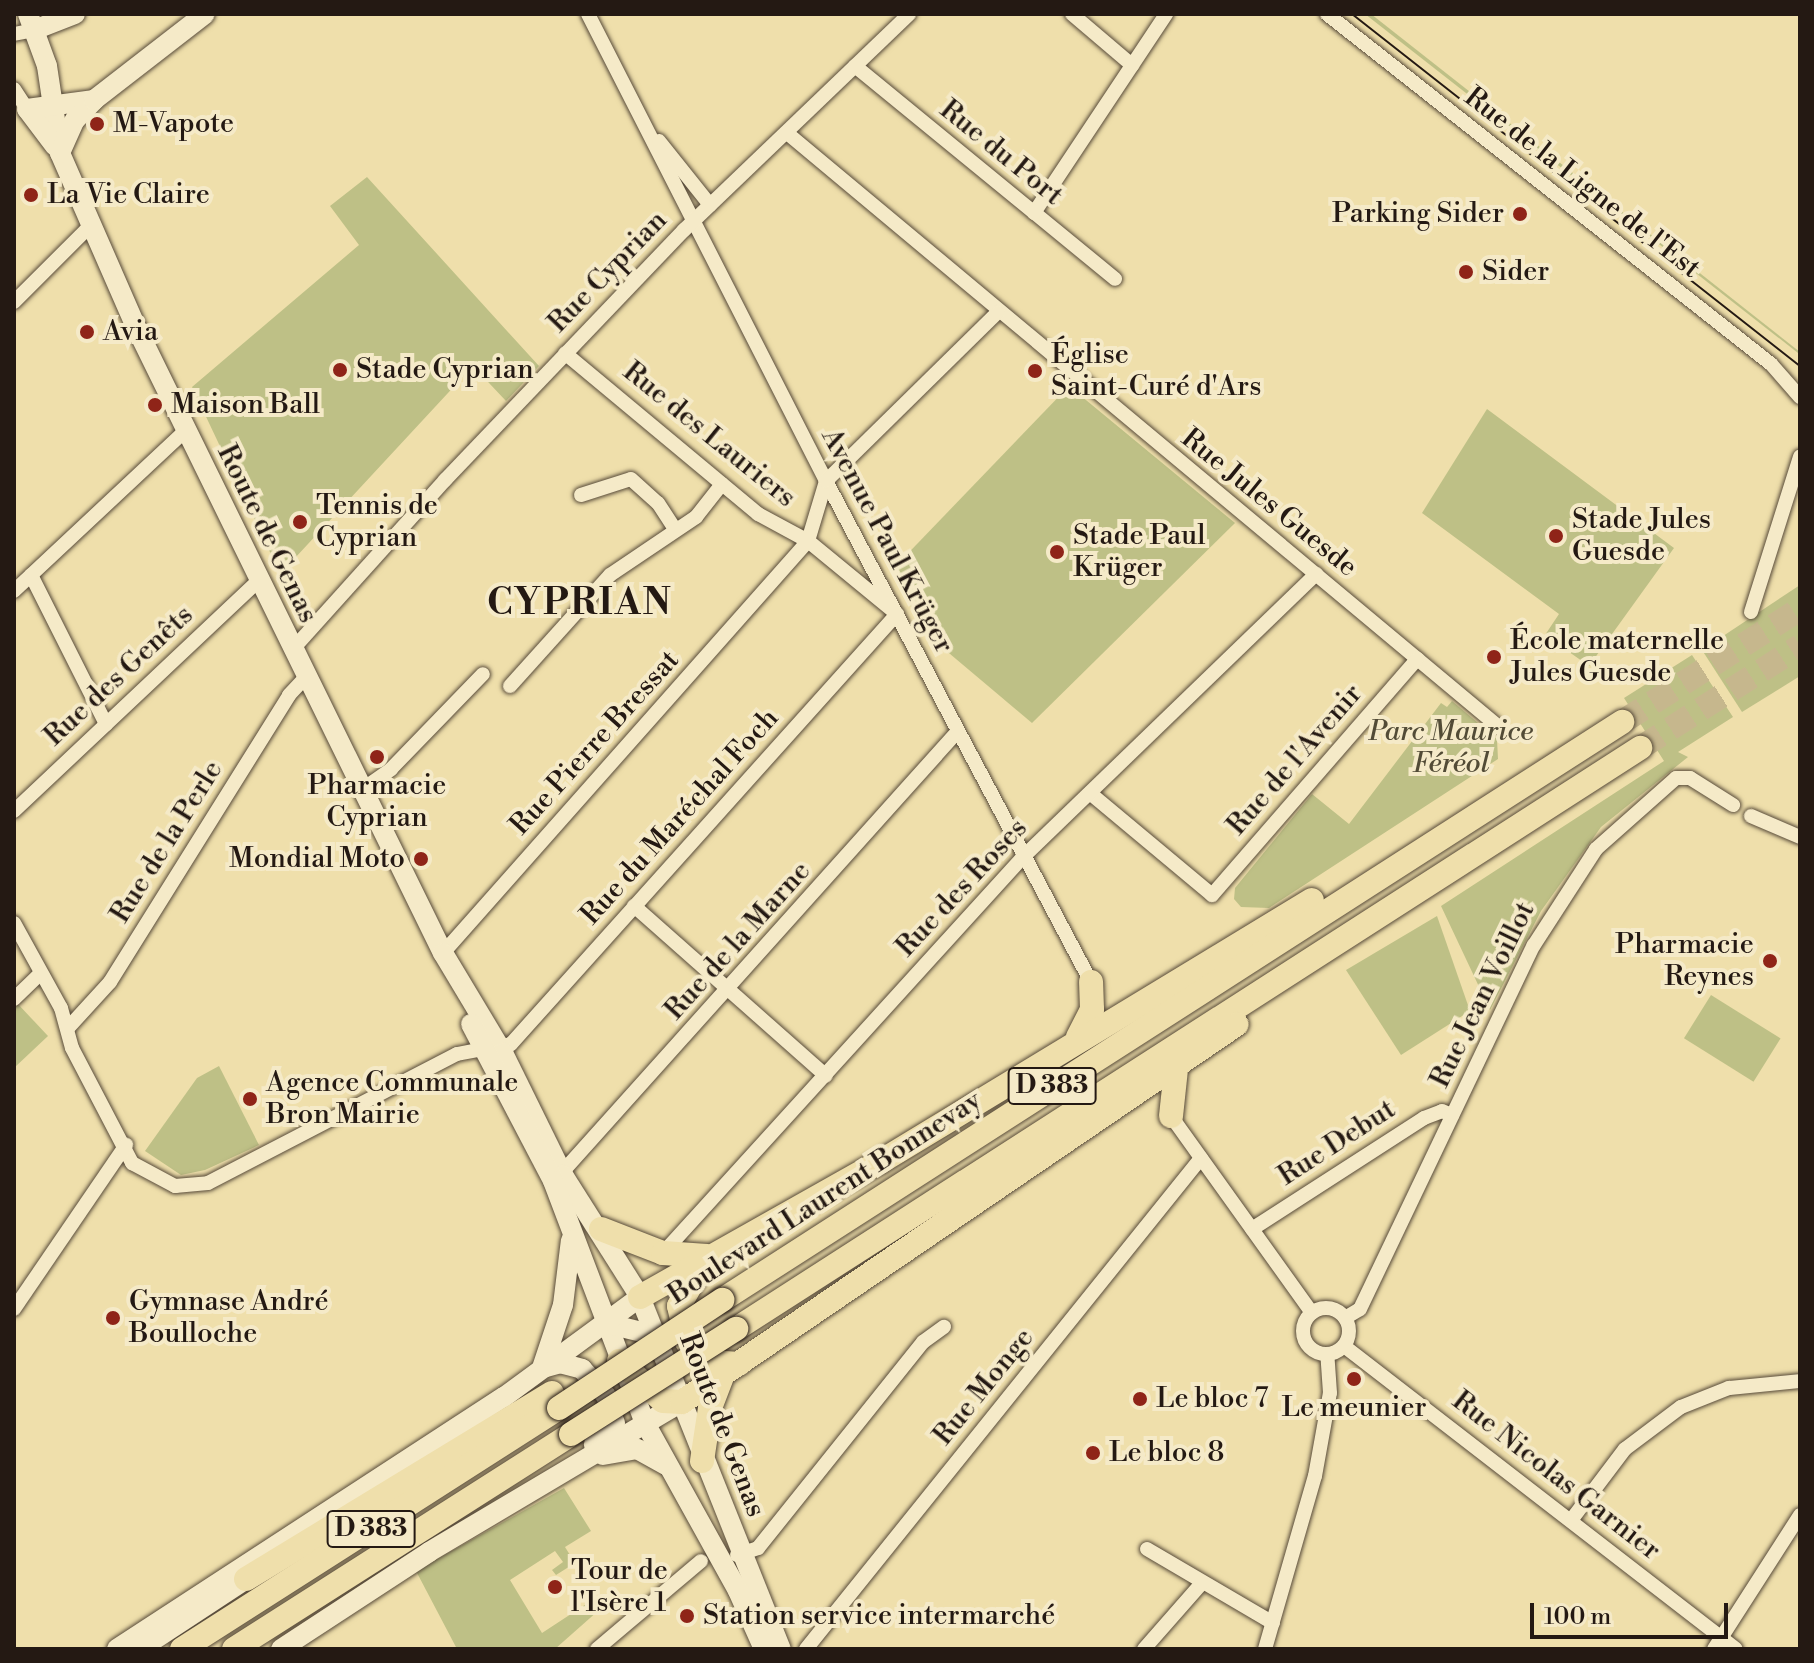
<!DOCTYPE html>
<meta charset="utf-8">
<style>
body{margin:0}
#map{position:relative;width:1814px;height:1663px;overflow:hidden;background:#efdfab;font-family:"Libre Bodoni",serif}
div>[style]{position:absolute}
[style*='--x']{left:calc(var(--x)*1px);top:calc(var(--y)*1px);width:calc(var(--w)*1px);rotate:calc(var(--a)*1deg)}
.green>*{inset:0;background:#bec086;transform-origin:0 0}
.highway-tunnel>*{height:24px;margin-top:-12px;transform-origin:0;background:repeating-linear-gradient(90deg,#c6b78d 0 24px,transparent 0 36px)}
.roads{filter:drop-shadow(0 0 2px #574a39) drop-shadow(0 0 2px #574a39)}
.street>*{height:14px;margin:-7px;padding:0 7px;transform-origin:7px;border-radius:7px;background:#f5eac8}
.street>.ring{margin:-7px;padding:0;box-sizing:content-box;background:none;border:14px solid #f5eac8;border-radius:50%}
.secondary>*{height:20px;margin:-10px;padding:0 10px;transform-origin:10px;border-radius:10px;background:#f5eac8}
.highway>*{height:24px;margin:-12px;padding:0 12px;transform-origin:12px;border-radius:12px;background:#efdfab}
.tram>*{height:2px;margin:-1px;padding:0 1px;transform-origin:1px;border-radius:1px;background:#241913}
.bridges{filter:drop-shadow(0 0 2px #241913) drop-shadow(0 0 2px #241913)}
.highway-bridge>*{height:24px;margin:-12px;padding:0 12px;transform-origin:12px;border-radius:12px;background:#efdfab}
.dots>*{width:22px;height:22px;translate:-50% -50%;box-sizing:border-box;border:4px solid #f5eac8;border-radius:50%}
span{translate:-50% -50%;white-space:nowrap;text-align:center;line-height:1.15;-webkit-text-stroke:8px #f5eac8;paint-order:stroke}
.shield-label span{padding:2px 6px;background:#f5eac8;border:2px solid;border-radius:6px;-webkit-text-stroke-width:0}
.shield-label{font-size:26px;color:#241913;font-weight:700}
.poi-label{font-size:28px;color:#241913}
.left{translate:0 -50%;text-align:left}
.right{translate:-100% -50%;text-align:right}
.street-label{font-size:28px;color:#241913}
.park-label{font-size:28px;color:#524b36;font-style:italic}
.district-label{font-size:36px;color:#241913;font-weight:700;letter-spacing:2px}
.frame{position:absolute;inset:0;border:16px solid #241913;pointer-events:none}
.scale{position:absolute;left:1530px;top:1603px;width:198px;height:36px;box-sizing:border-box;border:4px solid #241913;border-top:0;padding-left:10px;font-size:24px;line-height:28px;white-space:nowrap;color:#241913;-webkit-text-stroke:6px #f5eac8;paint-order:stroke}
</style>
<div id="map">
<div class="green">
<div style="clip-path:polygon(1365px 14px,1371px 14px,1800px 352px,1798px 353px)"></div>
<div style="clip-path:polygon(367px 177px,539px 366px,506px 401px,473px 366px,295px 558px,277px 567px,192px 387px,359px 245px,330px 206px)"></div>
<div style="clip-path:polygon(1069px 386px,1235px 523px,1032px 723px,924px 632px,892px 570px)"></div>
<div style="clip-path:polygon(1487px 409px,1674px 548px,1589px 666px,1545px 635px,1559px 614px,1422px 513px)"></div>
<div style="clip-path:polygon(1800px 585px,1800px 676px,1742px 712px,1702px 650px)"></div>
<div style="clip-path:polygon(1692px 655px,1733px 717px,1678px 752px,1688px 757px,1601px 827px,1541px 911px,1490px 1010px,1441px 906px,1664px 761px,1624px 698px)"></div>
<div style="clip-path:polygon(1452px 701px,1497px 739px,1498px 759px,1269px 908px,1241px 907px,1234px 899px,1235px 888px,1312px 794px,1349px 824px,1441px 703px,1447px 707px)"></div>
<div style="clip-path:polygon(1437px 916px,1470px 1011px,1401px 1055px,1346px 970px)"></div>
<div style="left:1711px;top:995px;width:82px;height:51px;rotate:32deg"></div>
<div style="clip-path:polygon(17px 1003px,48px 1036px,14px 1068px,14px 1005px)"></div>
<div style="clip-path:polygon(219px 1066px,259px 1145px,205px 1170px,181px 1175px,145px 1151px,197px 1078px)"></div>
<div style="clip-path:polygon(564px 1488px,591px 1531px,565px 1547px,575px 1563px,556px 1575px,552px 1570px,563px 1562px,555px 1551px,510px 1580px,542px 1633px,600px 1595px,607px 1603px,555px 1649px,457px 1649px,416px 1571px)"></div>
</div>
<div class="highway-tunnel">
<div style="--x:1622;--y:722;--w:211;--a:-32.4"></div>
<div style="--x:1640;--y:748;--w:190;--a:-32.5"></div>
</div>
<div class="roads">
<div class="street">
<div style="--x:588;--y:14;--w:524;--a:62.99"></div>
<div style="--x:826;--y:481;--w:567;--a:62.12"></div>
<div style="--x:1072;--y:14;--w:79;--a:40.4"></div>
<div style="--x:1327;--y:14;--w:565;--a:38.25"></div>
<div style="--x:1771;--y:364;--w:44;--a:48.7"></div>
<div style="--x:14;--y:34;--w:20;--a:-11"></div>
<div style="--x:855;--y:66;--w:336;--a:39.3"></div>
<div style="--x:14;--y:89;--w:24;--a:57"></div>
<div style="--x:787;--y:133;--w:927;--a:39.84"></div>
<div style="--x:659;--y:141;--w:82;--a:51.4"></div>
<div style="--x:1034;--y:213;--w:239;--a:-56.4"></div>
<div style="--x:14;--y:302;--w:107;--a:-45"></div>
<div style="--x:581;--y:495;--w:52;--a:-17.7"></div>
<div style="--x:631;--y:479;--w:36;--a:42"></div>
<div style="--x:658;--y:503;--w:31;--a:57"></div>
<div style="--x:31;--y:575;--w:167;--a:63.3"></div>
<div style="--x:14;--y:591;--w:236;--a:-43.1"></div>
<div style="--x:1751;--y:612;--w:163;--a:-72.5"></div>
<div style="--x:292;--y:650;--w:229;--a:-48"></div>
<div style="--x:445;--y:480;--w:346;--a:-46.3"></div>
<div style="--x:684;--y:230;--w:312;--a:-43.8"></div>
<div style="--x:510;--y:686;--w:149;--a:-48"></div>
<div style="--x:610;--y:575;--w:104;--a:-34"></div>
<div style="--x:696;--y:517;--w:42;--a:-51.8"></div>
<div style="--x:360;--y:791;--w:38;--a:-35"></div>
<div style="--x:391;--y:769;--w:132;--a:-45.9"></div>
<div style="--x:1090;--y:793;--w:159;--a:39.9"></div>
<div style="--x:1212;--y:895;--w:313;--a:-49"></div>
<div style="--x:14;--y:811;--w:337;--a:-43.3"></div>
<div style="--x:1751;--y:816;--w:53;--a:23.2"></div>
<div style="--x:634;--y:906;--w:256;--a:41.5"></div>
<div style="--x:14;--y:923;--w:97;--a:61.1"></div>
<div style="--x:61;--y:1008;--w:41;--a:74.6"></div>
<div style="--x:72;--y:1048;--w:130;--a:62.4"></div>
<div style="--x:132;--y:1163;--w:49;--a:28.1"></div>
<div style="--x:175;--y:1186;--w:33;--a:-5"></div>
<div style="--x:208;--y:1183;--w:280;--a:-27.4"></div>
<div style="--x:457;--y:1054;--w:26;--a:-11"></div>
<div style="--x:443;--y:953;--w:550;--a:-48.46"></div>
<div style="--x:808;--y:541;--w:63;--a:-73.3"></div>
<div style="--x:826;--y:481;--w:240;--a:-44.5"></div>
<div style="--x:14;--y:999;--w:37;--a:-44"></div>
<div style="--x:68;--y:1028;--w:62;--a:-47.6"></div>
<div style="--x:110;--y:982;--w:338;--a:-58"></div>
<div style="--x:289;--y:695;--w:23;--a:-47"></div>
<div style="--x:499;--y:1047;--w:12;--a:-14"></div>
<div style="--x:511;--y:1044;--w:578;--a:-48.09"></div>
<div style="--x:897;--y:614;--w:115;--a:-140.6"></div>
<div style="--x:808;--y:541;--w:57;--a:-151.6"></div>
<div style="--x:758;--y:514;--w:251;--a:-140.2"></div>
<div style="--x:1171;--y:1116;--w:242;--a:54.4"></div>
<div style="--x:557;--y:1178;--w:599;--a:-48.11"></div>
<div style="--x:1252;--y:1229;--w:205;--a:-32.8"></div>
<div style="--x:1424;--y:1118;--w:19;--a:-21"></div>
<div style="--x:1442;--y:1111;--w:11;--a:22"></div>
<div style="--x:663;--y:1253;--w:534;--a:-47.73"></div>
<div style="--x:1022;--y:858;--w:409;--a:-44"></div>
<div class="ring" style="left:1303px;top:1308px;width:32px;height:32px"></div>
<div style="--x:14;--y:1309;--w:199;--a:-55.7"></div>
<div style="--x:1345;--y:1318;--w:17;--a:-31"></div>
<div style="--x:1360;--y:1309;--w:403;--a:-64.5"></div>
<div style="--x:1534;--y:945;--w:114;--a:-57.1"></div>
<div style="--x:1596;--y:849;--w:107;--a:-41.6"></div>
<div style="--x:1676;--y:778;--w:14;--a:0"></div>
<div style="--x:1690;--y:778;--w:51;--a:32.1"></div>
<div style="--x:1344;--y:1346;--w:495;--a:37.7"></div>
<div style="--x:1572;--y:1519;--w:88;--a:-52.9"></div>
<div style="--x:1625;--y:1449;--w:70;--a:-36.9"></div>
<div style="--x:1681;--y:1407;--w:52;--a:-21.6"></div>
<div style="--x:1729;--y:1388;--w:71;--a:-5.6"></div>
<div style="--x:1147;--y:1549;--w:146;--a:30.4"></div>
<div style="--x:737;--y:1555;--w:22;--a:-18"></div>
<div style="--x:758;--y:1548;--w:264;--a:-51.3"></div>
<div style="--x:923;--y:1342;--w:26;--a:-36"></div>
<div style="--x:597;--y:1649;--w:136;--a:-40.2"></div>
<div style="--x:806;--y:1649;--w:630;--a:-51.18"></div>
<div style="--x:1144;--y:1649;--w:88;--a:-48.7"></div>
<div style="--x:1265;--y:1649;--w:180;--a:-73.9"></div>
<div style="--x:1315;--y:1476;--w:84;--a:-79.8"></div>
<div style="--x:1330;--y:1393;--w:39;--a:-94"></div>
<div style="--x:1714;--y:1649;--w:159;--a:-57.3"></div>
</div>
<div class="secondary">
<div style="--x:28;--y:14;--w:55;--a:69.9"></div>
<div style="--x:47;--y:66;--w:88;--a:81.5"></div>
<div style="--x:60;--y:153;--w:192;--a:66.4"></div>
<div style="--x:137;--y:329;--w:695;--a:63.88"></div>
<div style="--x:443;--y:953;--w:117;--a:59"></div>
<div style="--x:503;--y:1053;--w:136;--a:63.8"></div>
<div style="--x:563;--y:1175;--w:144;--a:57.7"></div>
<div style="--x:640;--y:1297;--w:379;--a:68.2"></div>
<div style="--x:34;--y:30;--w:44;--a:-21.3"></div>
<div style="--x:55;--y:146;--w:46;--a:-127.1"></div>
<div style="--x:27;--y:109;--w:68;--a:-7.7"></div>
<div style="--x:60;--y:153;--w:36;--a:-66"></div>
<div style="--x:75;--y:120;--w:28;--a:-46"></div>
<div style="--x:94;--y:100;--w:140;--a:-37.8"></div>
<div style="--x:471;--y:1024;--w:177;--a:62.4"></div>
<div style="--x:553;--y:1181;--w:259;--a:69.2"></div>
<div style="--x:645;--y:1423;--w:192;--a:61"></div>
<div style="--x:738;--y:1591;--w:64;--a:65.9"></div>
<div style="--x:605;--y:1323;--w:42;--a:13.7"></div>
<div style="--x:646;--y:1333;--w:21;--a:49"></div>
<div style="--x:542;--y:1368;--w:66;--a:-71.6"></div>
<div style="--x:563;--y:1305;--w:65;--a:-83"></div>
<div style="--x:543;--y:1368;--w:18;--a:-16"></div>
<div style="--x:560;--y:1363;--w:23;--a:15"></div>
<div style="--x:582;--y:1369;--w:36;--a:48"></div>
<div style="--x:606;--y:1396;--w:28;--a:72"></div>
<div style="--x:615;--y:1423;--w:30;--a:135"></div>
<div style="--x:603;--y:1455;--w:35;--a:-10"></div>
<div style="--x:637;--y:1449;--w:33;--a:29"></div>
<div style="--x:117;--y:1649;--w:462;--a:-33.1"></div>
<div style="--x:504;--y:1397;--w:169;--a:-36.3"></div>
<div style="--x:140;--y:1649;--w:127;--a:-33.4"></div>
<div style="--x:281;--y:1649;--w:177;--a:-33.2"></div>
<div style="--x:429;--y:1552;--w:294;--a:-30.7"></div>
</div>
<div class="highway">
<div style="--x:1078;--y:1037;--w:31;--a:-63"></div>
<div style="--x:1092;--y:1009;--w:27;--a:-92"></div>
<div style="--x:1171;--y:1116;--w:47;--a:-83.9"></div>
<div style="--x:601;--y:1229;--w:66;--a:21.2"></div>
<div style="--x:663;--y:1253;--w:44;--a:3.9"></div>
<div style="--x:706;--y:1258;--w:55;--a:119.4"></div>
<div style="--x:679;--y:1306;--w:37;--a:77"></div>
<div style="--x:687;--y:1342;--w:32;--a:39"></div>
<div style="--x:712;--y:1362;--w:27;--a:4"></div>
<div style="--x:640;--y:1297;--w:275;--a:-29.4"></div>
<div style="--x:880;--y:1162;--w:505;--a:-31.24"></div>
<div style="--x:722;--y:1300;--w:1070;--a:-32.71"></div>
<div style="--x:736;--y:1329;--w:1075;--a:-32.73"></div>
<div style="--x:619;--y:1361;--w:59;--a:42.3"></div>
<div style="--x:663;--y:1401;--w:19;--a:3"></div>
<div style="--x:682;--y:1402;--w:671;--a:-34.26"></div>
<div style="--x:702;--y:1461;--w:54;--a:-81.4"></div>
<div style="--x:710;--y:1408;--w:34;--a:-69"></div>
<div style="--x:246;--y:1579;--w:358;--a:-31.3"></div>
<div style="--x:182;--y:1649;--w:447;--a:-32.6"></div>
<div style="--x:234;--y:1649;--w:400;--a:-32.5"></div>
</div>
</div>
<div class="tram">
<div style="--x:1352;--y:14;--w:570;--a:38.16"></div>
</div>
<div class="bridges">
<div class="highway-bridge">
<div style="--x:559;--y:1408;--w:196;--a:-33.5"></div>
<div style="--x:571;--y:1434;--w:196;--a:-32.5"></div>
</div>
</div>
<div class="dots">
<div style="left:97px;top:124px;background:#8f2418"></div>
<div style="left:31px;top:195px;background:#8f2418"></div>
<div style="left:1520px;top:214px;background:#8f2418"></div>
<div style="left:1466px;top:272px;background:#8f2418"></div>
<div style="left:87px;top:332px;background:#8f2418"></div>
<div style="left:340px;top:370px;background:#8f2418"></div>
<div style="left:1035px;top:371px;background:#8f2418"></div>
<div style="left:155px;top:405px;background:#8f2418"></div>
<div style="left:300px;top:522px;background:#8f2418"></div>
<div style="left:1556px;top:536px;background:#8f2418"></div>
<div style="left:1057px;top:552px;background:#8f2418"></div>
<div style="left:1494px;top:657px;background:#8f2418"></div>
<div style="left:377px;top:757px;background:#8f2418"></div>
<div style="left:421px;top:859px;background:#8f2418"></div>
<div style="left:1770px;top:961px;background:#8f2418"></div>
<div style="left:250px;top:1099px;background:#8f2418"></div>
<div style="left:113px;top:1318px;background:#8f2418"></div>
<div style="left:1354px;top:1379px;background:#8f2418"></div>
<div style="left:1140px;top:1399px;background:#8f2418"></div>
<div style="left:1093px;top:1453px;background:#8f2418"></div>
<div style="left:555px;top:1587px;background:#8f2418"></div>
<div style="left:687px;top:1616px;background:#8f2418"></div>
</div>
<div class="shield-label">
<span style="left:1052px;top:1086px">D 383</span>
<span style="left:371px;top:1529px">D 383</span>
</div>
<div class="poi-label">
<span class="left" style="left:113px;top:124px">M-Vapote</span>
<span class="left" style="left:47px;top:195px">La Vie Claire</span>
<span class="right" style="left:1504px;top:214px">Parking Sider</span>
<span class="left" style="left:1482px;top:272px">Sider</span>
<span class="left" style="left:103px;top:332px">Avia</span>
<span class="left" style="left:1051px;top:371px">Église<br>Saint-Curé d'Ars</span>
<span class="left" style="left:356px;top:370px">Stade Cyprian</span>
<span class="left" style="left:171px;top:405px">Maison Ball</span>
<span class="left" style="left:316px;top:522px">Tennis de<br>Cyprian</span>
<span class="left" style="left:1572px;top:536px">Stade Jules<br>Guesde</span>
<span class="left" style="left:1073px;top:552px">Stade Paul<br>Krüger</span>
<span class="left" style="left:1510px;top:657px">École maternelle<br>Jules Guesde</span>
<span style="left:377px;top:802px">Pharmacie<br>Cyprian</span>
<span class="right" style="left:405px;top:859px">Mondial Moto</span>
<span class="right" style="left:1754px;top:961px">Pharmacie<br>Reynes</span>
<span class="left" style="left:266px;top:1099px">Agence Communale<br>Bron Mairie</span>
<span class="left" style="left:129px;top:1318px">Gymnase André<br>Boulloche</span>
<span class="left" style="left:1156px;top:1399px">Le bloc 7</span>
<span style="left:1354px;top:1408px">Le meunier</span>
<span class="left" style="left:1109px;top:1453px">Le bloc 8</span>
<span class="left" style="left:571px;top:1587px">Tour de<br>l'Isère 1</span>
<span class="left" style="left:703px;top:1616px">Station service intermarché</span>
</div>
<div class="street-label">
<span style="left:1001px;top:153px;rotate:39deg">Rue du Port</span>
<span style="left:1582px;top:183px;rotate:38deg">Rue de la Ligne de l'Est</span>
<span style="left:608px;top:272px;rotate:-46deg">Rue Cyprian</span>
<span style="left:709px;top:435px;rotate:39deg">Rue des Lauriers</span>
<span style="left:1269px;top:503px;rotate:39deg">Rue Jules Guesde</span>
<span style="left:267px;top:534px;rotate:64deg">Route de Genas</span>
<span style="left:887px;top:541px;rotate:62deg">Avenue Paul Krüger</span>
<span style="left:119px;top:676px;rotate:-43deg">Rue des Genêts</span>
<span style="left:595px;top:743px;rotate:-48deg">Rue Pierre Bressat</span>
<span style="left:1295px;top:760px;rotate:-49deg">Rue de l'Avenir</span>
<span style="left:680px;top:817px;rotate:-48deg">Rue du Maréchal Foch</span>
<span style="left:167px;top:842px;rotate:-58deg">Rue de la Perle</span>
<span style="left:962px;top:888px;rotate:-47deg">Rue des Roses</span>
<span style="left:738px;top:941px;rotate:-48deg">Rue de la Marne</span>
<span style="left:1483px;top:995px;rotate:-64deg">Rue Jean Voillot</span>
<span style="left:1337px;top:1143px;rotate:-33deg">Rue Debut</span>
<span style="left:825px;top:1198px;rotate:-33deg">Boulevard Laurent Bonnevay</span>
<span style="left:984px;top:1387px;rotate:-51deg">Rue Monge</span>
<span style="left:722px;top:1425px;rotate:69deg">Route de Genas</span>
<span style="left:1556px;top:1476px;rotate:38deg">Rue Nicolas Garnier</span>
</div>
<div class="park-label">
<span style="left:1451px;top:748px">Parc Maurice<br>Féréol</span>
</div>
<div class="district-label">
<span style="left:580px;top:604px">CYPRIAN</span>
</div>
<div class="frame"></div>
<div class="scale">100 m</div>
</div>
